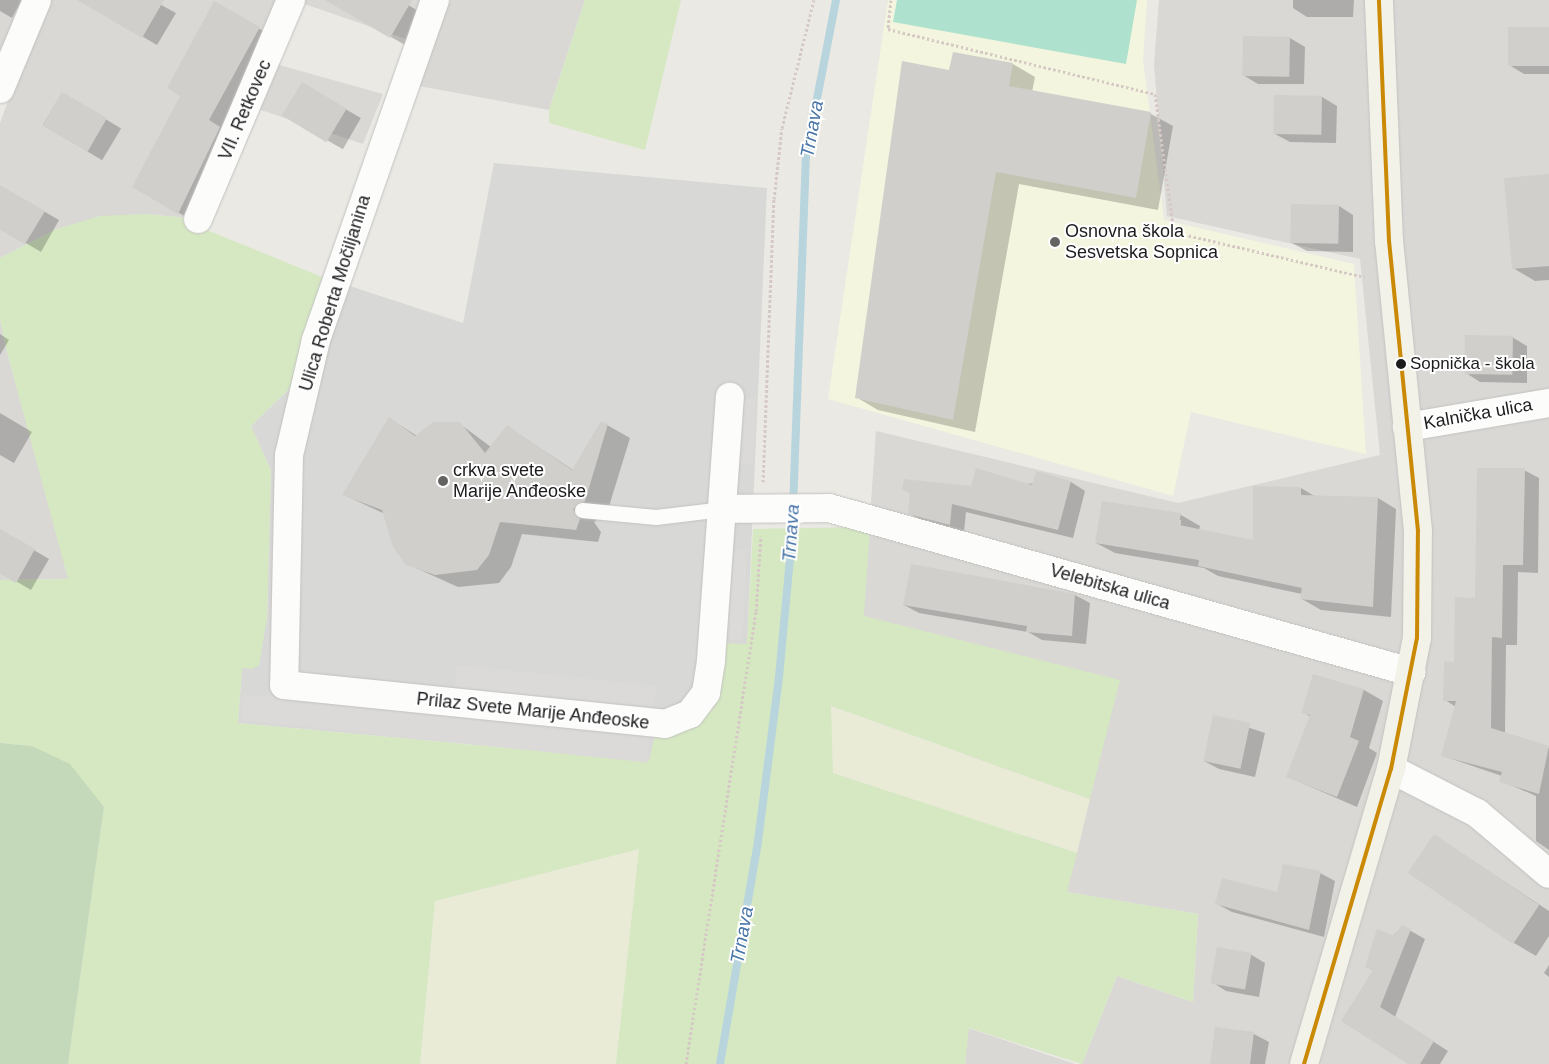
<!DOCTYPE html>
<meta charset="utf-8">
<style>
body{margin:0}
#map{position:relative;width:1549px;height:1064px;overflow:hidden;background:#eae9e4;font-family:Helvetica,sans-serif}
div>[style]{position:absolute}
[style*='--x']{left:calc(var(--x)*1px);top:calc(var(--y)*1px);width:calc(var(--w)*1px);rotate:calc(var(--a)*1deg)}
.residential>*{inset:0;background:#d9d8d5}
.education>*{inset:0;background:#f4f5de}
.religious>*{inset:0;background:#d8d8d6}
.farmland>*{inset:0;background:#e9ebd7}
.grass>*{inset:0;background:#d5e8c2}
.forest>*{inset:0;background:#c4d9b9}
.pitch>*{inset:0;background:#afe2ce}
.parking>*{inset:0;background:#dbdad8;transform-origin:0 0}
.shadow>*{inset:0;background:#0003;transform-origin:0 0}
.stream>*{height:8px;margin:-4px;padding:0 4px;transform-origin:4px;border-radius:4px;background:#b8d4dd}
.building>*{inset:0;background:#d1cfcb;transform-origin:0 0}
.path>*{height:3px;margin-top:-1.5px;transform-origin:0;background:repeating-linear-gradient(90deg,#d5c8c5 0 2.5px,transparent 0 5px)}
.roads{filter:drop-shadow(0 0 1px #c3c2c0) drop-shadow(0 0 1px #c3c2c0)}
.lane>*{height:15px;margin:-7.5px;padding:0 7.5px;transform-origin:7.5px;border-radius:7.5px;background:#fcfcfb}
.street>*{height:28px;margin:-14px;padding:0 14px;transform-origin:14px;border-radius:14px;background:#fcfcfb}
.secondary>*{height:28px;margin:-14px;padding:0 14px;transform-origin:14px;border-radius:14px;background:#f2f2e9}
.bus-1>*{height:4px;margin:-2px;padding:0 2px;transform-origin:2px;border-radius:2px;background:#cb8a06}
.dots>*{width:14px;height:14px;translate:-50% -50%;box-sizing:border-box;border:2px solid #fff;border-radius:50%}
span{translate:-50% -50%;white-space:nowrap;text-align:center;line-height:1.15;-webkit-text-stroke:4px #fff;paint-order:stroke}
.bus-label{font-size:17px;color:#1c1c1c}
.left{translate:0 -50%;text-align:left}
.street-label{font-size:18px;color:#1c1c1c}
.poi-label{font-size:18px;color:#1c1c1c}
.water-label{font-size:19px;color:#4a76a9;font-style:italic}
</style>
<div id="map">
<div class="residential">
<div style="clip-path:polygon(0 0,279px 0,254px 58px,383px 94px,363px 144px,237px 102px,188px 218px,145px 214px,57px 229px,0 258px,0 123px,17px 76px,0 58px)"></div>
<div style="clip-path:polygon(293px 0,585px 0,549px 110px,392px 81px,409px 40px)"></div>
<div style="clip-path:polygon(1159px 0,1549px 0,1549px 1064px,1082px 1064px,1117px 976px,1193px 1002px,1198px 914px,1067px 892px,863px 616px,876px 431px,1178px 503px,1380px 455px,1360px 259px,1167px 216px,1154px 65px)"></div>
<div style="clip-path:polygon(0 319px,7px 352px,69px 579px,0 580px)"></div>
<div style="clip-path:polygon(968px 1028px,1075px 1064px,965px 1064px)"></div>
</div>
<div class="education">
<div style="clip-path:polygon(888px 0,1147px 0,1143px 60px,1164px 220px,1354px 264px,1366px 454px,1191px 412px,1173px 496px,828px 399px)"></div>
</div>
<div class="religious">
<div style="clip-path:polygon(494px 163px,767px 188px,747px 644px,720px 687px,715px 707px,650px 761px,238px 723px,242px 667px,267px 618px,271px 471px,251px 426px,289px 389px,322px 277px,463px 323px)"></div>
</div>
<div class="farmland">
<div style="clip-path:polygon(830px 706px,1090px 799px,1077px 853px,833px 773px)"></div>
<div style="clip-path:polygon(640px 849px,616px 1064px,420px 1064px,435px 901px)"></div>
</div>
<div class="grass">
<div style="clip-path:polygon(585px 0,681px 0,645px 150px,549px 123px,549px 110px)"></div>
<div style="clip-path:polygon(145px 214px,188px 218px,207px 230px,322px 277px,289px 389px,251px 426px,271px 471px,267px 618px,259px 665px,252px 669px,242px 668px,238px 723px,649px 761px,655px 735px,696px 725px,715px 707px,722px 643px,747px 644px,753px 529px,870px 527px,864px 616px,1120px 680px,1090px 799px,831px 706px,833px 773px,1077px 853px,1067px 892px,1198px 914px,1193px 1002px,1117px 976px,1082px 1064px,969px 1028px,965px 1064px,616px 1064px,639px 849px,435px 901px,420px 1064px,68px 1064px,104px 807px,32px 746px,0 743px,0 580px,68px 579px,7px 352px,0 319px,0 258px,57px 229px,100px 216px)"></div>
</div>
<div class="forest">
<div style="clip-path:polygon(0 743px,32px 746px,70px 764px,104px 807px,68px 1064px,0 1064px)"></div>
</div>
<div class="pitch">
<div style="clip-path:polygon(897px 0,1137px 0,1126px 64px,893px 22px)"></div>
</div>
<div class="parking">
<div style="left:737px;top:398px;width:19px;height:66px;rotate:3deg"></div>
<div style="left:726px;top:549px;width:21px;height:90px;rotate:3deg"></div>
<div style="left:457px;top:665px;width:200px;height:26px;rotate:6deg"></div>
<div style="left:244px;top:694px;width:408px;height:26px;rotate:6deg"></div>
</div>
<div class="shadow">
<div style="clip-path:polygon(0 0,22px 0,12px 18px,0 11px)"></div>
<div style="clip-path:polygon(104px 0,152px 0,176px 13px,157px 45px,98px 11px)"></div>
<div style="clip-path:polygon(352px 0,400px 0,423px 14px,405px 45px,346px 11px)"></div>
<div style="clip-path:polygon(1293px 0,1354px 0,1353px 17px,1307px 17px,1293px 8px)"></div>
<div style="clip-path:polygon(215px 3px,274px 37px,193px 221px,134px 187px,182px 95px)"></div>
<div style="clip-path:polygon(1549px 29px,1549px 74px,1524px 74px,1509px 65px)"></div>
<div style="clip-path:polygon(1290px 38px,1305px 47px,1304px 84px,1258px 84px,1243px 75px)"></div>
<div style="clip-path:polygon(954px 53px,1013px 64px,1035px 77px,1032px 92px,1151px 114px,1173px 126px,1158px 210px,1019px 184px,975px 432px,878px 410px,856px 397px)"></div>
<div style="left:302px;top:84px;width:68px;height:36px;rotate:30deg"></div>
<div style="left:62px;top:93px;width:69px;height:37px;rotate:31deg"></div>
<div style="clip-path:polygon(1276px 96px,1322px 97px,1337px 106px,1336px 143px,1290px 142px,1275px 134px)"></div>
<div style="clip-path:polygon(1549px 175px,1549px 280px,1535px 281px,1513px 268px)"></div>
<div style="clip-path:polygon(0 186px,59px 220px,41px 252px,0 228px)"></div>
<div style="clip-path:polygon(1339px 206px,1353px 215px,1353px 252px,1307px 251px,1292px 243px)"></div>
<div style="clip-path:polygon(0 334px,9px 340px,0 355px)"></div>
<div style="clip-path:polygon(1512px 337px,1527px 346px,1527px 383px,1480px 382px,1466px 373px)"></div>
<div style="clip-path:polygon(0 413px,32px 432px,14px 463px,0 455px)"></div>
<div style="clip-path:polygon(389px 418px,417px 436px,460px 424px,491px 447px,507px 426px,573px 470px,607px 425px,630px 438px,607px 513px,594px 522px,601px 532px,598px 542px,522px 534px,511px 567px,499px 583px,458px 587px,407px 564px,385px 514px,344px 495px)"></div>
<div style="clip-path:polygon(1524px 470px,1539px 478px,1538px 573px,1518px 572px,1517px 645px,1506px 645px,1505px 734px,1549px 748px,1549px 850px,1536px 841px,1536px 796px,1501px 781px,1502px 776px,1443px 756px,1456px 707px,1445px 700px)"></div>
<div style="clip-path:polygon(1071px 482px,1085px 491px,1073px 538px,966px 512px,964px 532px,924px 522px,909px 513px,911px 493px,904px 489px)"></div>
<div style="clip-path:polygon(evenodd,1301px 488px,1316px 497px,1378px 498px,1396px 509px,1391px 617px,1321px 610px,1302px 599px,1302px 594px,1218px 576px,1204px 568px,1115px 553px,1096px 543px,1103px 502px,1181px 515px,1200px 526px,1199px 530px,1254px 542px,1301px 488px,1179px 520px,1181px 520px,1180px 531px,1177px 531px,1179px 520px)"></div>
<div style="clip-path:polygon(0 530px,49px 559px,31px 590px,0 572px)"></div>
<div style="clip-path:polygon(1028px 589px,1075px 595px,1090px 603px,1086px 644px,1042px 640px,1028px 632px,919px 613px,904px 605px)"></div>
<div style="clip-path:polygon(1313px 676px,1364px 690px,1383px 701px,1369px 748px,1377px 753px,1357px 807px,1288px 777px,1311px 717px,1303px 712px)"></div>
<div style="clip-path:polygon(1214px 716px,1265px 733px,1255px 777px,1219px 769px,1204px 761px)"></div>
<div style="clip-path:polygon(1435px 836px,1549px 911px,1549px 936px,1536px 956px,1514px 943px)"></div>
<div style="clip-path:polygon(1320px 873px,1335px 881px,1324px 937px,1232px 912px,1217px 904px,1278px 893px)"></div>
<div style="clip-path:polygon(1402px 926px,1425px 939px,1395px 1017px,1448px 1051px,1440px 1064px,1410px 1064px,1342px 1020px,1374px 971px,1367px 967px)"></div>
<div style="clip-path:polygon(1250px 954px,1265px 963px,1259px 997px,1226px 991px,1212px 982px)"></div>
<div style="clip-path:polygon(1549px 965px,1549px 977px,1544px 973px)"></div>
<div style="clip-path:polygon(1216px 1028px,1254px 1034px,1269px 1042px,1265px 1064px,1211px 1064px)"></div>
</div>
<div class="stream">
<div style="--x:720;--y:1064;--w:226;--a:-80.3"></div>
<div style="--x:758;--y:841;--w:165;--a:-82.7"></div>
<div style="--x:779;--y:677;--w:142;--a:-84.7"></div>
<div style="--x:792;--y:536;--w:380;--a:-87.9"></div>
<div style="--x:806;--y:156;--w:159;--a:-79.1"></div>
</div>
<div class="building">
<div style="clip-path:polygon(77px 0,164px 0,142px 38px)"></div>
<div style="clip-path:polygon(325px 0,412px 0,390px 38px)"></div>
<div style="clip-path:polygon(214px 1px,260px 27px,209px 120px,220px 127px,178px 214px,132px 187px,180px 96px,167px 88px)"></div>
<div style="left:1508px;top:27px;width:41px;height:39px"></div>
<div style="left:1243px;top:36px;width:47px;height:40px;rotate:1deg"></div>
<div style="clip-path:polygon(953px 52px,1013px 63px,1009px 86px,1151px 112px,1136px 198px,996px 172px,953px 420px,855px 398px,902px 61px,949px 70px)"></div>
<div style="left:302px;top:82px;width:52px;height:39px;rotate:31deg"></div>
<div style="left:62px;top:92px;width:52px;height:39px;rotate:30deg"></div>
<div style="left:1274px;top:95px;width:48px;height:39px;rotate:1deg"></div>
<div style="clip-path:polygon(1549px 174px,1549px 266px,1512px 269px,1504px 178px)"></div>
<div style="clip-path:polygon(0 185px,45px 211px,25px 244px,0 230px)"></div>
<div style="left:1291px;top:204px;width:48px;height:39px;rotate:1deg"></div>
<div style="left:1465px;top:335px;width:48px;height:39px;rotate:1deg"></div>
<div style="clip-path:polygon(389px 417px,415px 436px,433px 422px,460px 422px,485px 453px,507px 425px,572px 470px,601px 421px,608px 424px,585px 501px,573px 509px,580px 519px,576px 530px,500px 522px,489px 555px,477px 570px,435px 575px,406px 565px,393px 547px,382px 510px,342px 495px)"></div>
<div style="clip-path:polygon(976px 468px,1032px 485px,1036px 471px,1071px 481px,1058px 530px,952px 504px,950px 525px,908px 514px,910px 492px,902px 490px,904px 479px,971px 486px)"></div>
<div style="clip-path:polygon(1477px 468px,1525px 468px,1523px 565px,1503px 565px,1502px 638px,1492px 637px,1491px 728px,1549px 746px,1539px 794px,1499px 782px,1502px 772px,1441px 756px,1456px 701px,1443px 701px,1444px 661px,1454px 662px,1455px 597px,1475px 598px)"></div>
<div style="clip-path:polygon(1253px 486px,1301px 487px,1301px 495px,1378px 497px,1373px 607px,1300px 599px,1302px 588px,1198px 566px,1199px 560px,1095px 543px,1102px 501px,1181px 513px,1179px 525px,1253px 540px)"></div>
<div style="clip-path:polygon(0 529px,35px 549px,16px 583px,0 574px)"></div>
<div style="clip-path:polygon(911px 564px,1075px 594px,1072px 636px,1026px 632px,1027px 626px,903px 605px)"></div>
<div style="clip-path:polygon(1313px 674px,1364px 689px,1350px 737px,1359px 741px,1337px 797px,1286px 777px,1310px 715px,1301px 713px)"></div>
<div style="left:1213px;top:715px;width:38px;height:47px;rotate:12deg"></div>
<div style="left:1434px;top:834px;width:127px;height:47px;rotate:34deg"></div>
<div style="clip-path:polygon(1283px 864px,1321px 871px,1309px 930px,1215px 904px,1222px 878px,1277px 892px)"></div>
<div style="clip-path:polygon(1402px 925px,1411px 929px,1380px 1007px,1434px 1041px,1420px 1064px,1408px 1064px,1341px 1021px,1373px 970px,1365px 967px,1377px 929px,1394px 936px)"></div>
<div style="left:1217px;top:947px;width:35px;height:37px;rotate:10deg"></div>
<div style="clip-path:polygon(1215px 1027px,1254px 1032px,1250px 1064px,1210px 1064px)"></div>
</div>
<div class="path">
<div style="--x:891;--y:0;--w:29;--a:96"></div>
<div style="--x:888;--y:29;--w:275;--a:13.7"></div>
<div style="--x:1155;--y:94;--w:139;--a:82.2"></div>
<div style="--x:1174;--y:232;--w:196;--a:13.3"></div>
<div style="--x:763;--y:482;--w:283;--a:-87.8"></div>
<div style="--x:774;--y:199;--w:71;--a:-83.6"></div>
<div style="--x:782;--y:128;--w:132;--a:-76"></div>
<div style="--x:686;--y:1064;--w:458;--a:-81.2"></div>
<div style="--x:756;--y:611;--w:75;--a:-86.2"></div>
</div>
<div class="roads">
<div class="lane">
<div style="--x:582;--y:510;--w:74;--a:5.4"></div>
<div style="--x:656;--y:517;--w:66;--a:-6.9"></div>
</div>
<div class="street">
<div style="--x:435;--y:0;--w:360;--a:109.3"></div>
<div style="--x:316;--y:340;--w:118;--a:103.2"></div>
<div style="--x:289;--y:455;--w:230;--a:91.2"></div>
<div style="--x:284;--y:685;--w:383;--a:5.8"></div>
<div style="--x:665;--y:724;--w:27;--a:-22"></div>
<div style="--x:690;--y:714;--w:26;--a:-53"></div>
<div style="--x:706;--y:693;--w:33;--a:-81"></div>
<div style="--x:711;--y:660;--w:264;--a:-85.9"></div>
<div style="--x:0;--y:89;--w:96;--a:-67.4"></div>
<div style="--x:198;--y:219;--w:238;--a:-67"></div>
<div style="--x:1407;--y:427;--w:144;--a:-9.6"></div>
<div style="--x:722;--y:509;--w:107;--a:-0.5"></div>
<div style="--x:829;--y:508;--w:605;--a:15.74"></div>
<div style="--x:1391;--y:769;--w:97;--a:27.1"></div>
<div style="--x:1477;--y:813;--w:94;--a:40.3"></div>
</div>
<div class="secondary">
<div style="--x:1304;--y:1064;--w:308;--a:-73.6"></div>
<div style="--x:1391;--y:769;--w:134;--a:-78.8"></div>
<div style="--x:1417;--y:638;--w:107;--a:-89.5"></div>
<div style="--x:1418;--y:531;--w:291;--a:-95.7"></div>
<div style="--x:1389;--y:241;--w:241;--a:-92.4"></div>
</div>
</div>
<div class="bus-1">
<div style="--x:1304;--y:1064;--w:308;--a:-73.6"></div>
<div style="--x:1391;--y:769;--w:134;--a:-78.8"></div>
<div style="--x:1417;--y:638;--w:107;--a:-89.5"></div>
<div style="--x:1418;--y:531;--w:291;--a:-95.7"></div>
<div style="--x:1389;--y:241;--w:241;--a:-92.4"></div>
</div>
<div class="dots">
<div style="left:1055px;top:242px;background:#646462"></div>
<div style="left:1401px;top:364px;background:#1c1c1c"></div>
<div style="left:443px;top:481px;background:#646462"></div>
</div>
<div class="bus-label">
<span class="left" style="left:1410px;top:364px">Sopnička - škola</span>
</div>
<div class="street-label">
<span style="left:245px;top:110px;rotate:-67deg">VII. Retkovec</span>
<span style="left:335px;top:293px;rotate:-73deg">Ulica Roberta Močiljanina</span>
<span style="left:1478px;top:414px;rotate:-10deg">Kalnička ulica</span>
<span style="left:1110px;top:587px;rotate:16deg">Velebitska ulica</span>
<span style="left:533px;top:711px;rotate:6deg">Prilaz Svete Marije Anđeoske</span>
</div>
<div class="poi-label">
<span class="left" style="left:1065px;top:242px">Osnovna škola<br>Sesvetska Sopnica</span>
<span class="left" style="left:453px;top:481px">crkva svete<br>Marije Anđeoske</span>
</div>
<div class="water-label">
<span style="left:812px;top:129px;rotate:-80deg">Trnava</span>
<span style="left:791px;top:533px;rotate:-86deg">Trnava</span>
<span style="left:742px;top:935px;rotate:-80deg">Trnava</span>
</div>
</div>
